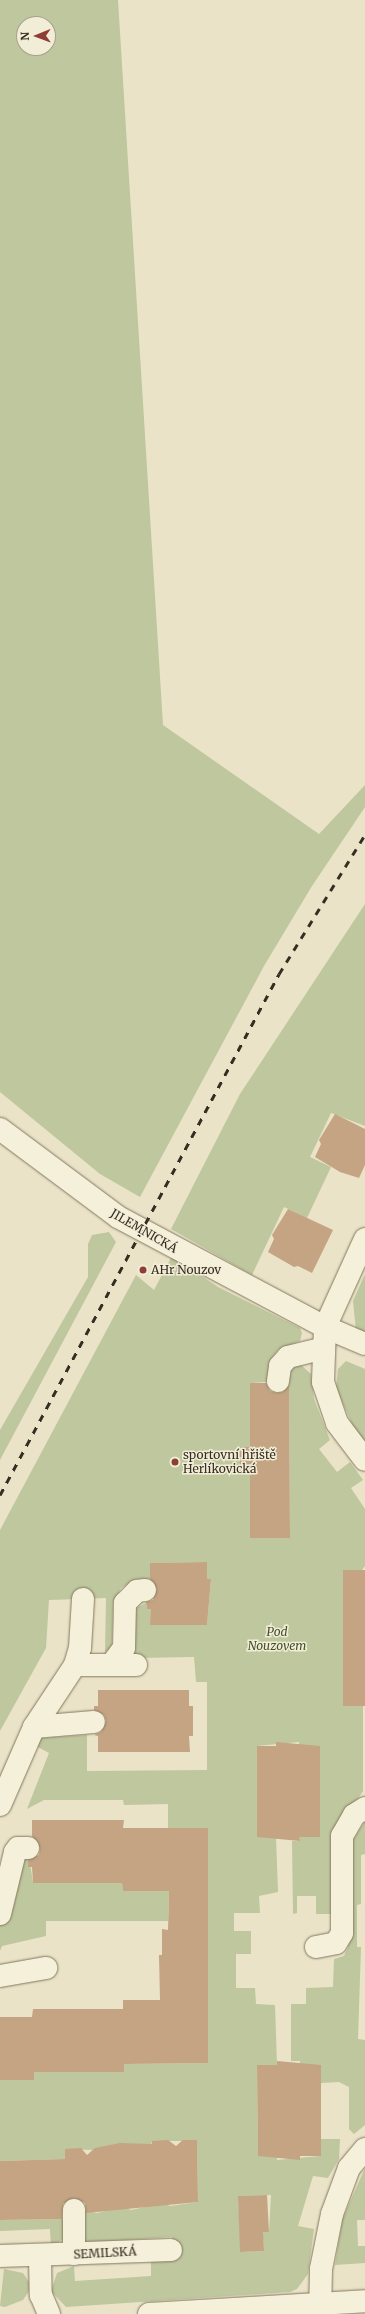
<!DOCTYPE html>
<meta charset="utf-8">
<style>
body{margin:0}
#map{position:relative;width:365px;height:2314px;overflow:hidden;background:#eae3c8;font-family:Merriweather,serif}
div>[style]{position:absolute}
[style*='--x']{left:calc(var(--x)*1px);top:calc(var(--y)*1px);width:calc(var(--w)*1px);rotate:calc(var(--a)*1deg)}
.green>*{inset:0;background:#bec79d}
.building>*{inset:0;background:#c4a482;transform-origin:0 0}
.roads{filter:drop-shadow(0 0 1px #84775f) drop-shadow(0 0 1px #84775f)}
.minor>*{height:22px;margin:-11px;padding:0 11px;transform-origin:11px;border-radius:11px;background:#f5f0da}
.rail>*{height:3px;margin-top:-1.5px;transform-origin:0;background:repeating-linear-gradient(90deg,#362d21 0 7px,transparent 0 14px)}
.dots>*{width:11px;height:11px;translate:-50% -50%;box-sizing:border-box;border:2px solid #f2edd7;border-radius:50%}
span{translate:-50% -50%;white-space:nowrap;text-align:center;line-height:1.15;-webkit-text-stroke:3px #f2edd7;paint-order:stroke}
.street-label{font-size:12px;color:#362d21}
.poi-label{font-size:12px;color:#362d21}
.left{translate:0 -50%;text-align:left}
.park-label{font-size:12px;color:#42502a;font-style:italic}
.north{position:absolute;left:16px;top:16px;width:40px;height:40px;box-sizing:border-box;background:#f2edd7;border:1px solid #a7a08e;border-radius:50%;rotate:269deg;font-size:11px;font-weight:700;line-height:16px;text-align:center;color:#362d21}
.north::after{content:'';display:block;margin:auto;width:14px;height:18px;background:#8d3e35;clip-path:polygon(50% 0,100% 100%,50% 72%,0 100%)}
</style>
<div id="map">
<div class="green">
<div style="clip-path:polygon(evenodd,0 0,118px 0,163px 725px,319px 834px,365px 785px,365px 807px,312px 886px,264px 966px,140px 1197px,100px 1174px,0 1092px,0 0,24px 24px,48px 24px,48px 48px,24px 48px,24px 24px)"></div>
<div style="clip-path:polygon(365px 904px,365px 1126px,331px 1113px,310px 1157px,331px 1167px,307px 1218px,284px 1207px,252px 1275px,171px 1229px,240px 1094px)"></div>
<div style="clip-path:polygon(109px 1232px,116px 1242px,0 1460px,0 1430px,88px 1277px,88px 1244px,92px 1235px)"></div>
<div style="clip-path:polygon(evenodd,172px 1256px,218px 1287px,300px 1328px,302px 1333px,300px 1341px,278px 1350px,271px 1359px,267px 1382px,250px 1383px,250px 1537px,290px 1537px,289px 1383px,285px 1374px,299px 1363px,311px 1374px,314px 1399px,330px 1440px,319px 1449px,337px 1472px,350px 1462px,363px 1480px,351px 1488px,365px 1509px,365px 1566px,362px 1570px,343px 1570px,343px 1706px,363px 1706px,363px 1791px,357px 1800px,333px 1914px,316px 1914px,316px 1896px,297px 1896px,297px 1913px,293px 1914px,292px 1841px,299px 1841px,299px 1837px,320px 1837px,320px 1746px,299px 1746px,299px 1742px,257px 1746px,257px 1837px,276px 1837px,278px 1892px,259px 1896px,260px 1913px,234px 1913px,234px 1931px,251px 1931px,251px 1954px,236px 1954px,236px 1988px,255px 1988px,256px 2004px,275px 2005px,277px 2065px,257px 2065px,258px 2156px,277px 2156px,277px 2160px,320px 2156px,320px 2139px,340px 2139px,339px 2159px,328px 2178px,313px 2176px,298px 2226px,314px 2229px,308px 2274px,297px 2289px,290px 2292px,66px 2307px,51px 2291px,57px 2273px,74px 2266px,75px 2281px,151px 2276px,151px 2260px,172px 2259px,172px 2237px,83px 2243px,84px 2210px,97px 2213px,124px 2207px,131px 2210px,163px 2203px,170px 2206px,198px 2202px,197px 2141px,152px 2141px,151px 2146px,92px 2150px,65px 2149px,65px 2159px,0 2161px,0 2080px,33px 2080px,34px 2072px,124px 2064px,208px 2063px,208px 1828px,168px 1828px,168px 1804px,124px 1805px,123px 1800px,44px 1800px,27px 1809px,49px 1753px,36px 1746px,40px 1738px,87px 1735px,87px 1771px,207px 1770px,207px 1682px,196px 1682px,194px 1657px,135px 1658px,135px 1615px,136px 1608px,146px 1603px,147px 1609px,151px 1609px,151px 1625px,207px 1625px,211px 1579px,207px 1579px,207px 1562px,150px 1563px,150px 1579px,136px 1579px,121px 1588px,113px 1603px,112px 1647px,105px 1653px,106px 1598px,49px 1600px,46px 1648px,0 1731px,0 1530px,136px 1275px,154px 1290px,172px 1256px,271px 2195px,269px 2232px,240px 2233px,238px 2196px,271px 2195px,172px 1256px,263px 2238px,264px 2251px,240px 2252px,240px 2239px,263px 2238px)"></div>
<div style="clip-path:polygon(365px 1274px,365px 1334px,356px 1331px,353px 1301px)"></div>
<div style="clip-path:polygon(346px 1361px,365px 1369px,365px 1444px,356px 1433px,336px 1388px,338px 1369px)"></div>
<div style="clip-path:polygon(365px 1821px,365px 1854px,361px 1855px,361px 1904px,357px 1905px,357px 1947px,361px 1947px,358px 2039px,365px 2040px,365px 2125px,354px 2134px,349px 2129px,349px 2087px,339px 2082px,321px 2083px,320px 2065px,300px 2065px,300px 2061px,291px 2061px,291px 2004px,306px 2004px,306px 1988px,333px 1987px,334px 1959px,344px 1956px,348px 1947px,348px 1848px)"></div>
<div style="clip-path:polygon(29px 1856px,33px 1883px,122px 1883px,123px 1891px,169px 1891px,168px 1921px,46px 1921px,46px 1936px,2px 1946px,0 1951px,0 1925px,18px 1861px)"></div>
<div style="clip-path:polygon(365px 2168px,365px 2220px,357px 2220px,358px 2246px,365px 2246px,365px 2263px,335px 2265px,342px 2220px)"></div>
<div style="clip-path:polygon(66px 2219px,65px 2238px,51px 2247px,50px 2229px,0 2231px,0 2220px)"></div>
<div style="clip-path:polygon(4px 2269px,23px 2273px,29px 2282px,29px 2291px,23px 2300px,5px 2307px,0 2306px)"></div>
</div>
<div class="building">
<div style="clip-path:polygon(335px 1114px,365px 1129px,365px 1165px,359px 1178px,340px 1172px,315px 1157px,321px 1144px,319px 1140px)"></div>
<div style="clip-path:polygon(288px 1209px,333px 1230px,312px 1273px,298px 1266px,294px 1267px,268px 1252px,274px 1239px,272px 1235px)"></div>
<div style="clip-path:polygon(250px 1383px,266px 1383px,270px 1391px,277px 1393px,283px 1392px,289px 1385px,290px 1538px,250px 1538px,250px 1474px,240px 1474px,240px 1447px,250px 1447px)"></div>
<div style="clip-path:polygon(207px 1562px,207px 1579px,211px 1579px,207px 1625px,150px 1625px,151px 1609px,147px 1609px,146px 1602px,153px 1600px,157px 1589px,150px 1579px,150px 1563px)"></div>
<div style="left:343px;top:1570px;width:22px;height:136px"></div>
<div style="clip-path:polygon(98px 1690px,189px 1690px,189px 1706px,193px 1706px,193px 1736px,189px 1736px,190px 1752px,98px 1752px,98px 1736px,94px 1735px,101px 1732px,106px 1721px,104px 1715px,94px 1710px,94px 1706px,98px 1706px)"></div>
<div style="clip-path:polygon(276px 1742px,320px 1746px,320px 1837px,299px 1837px,300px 1841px,257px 1837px,257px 1746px,276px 1746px)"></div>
<div style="clip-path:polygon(32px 1820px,124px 1820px,123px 1828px,208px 1828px,208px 2063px,124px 2064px,124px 2072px,34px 2072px,34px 2080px,0 2080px,0 2017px,32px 2017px,33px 2009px,123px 2009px,123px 2000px,160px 2000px,159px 1955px,162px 1955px,162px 1929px,168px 1930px,169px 1891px,123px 1891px,122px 1883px,33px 1883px,32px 1867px,28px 1867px,28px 1860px,39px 1855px,40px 1848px,32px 1836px)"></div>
<div style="clip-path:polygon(277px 2061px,321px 2065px,321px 2156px,300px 2156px,300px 2160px,258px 2156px,257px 2065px,277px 2065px)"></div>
<div style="clip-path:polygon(168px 2140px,176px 2146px,183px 2140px,197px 2140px,198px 2202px,86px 2213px,85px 2203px,74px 2198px,63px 2204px,62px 2219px,0 2220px,0 2161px,65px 2159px,65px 2149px,81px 2148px,87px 2155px,95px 2148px,120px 2143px,152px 2144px,152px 2141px)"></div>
<div style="clip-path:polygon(267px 2195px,269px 2232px,263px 2232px,264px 2251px,240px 2252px,238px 2196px)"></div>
</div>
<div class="roads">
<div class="minor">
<div style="--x:0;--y:1129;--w:147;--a:36.7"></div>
<div style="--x:118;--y:1217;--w:234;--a:28"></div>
<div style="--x:325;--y:1327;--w:43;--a:23"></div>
<div style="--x:365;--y:1239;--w:97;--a:114.4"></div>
<div style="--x:325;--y:1327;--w:55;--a:92.1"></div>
<div style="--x:323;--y:1382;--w:43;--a:71.1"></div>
<div style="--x:337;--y:1423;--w:46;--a:52.9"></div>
<div style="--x:278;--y:1381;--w:15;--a:-82"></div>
<div style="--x:280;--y:1366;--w:12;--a:-48"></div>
<div style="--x:288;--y:1357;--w:37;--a:-14"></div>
<div style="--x:75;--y:1665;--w:18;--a:-74"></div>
<div style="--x:80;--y:1648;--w:49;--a:-86.5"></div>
<div style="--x:111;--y:1665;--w:21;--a:-53"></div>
<div style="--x:124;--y:1648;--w:45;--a:-88.7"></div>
<div style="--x:125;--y:1603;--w:17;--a:-45"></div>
<div style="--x:137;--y:1591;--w:8;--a:-7"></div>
<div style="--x:34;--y:1727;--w:60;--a:-4.8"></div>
<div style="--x:0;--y:1805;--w:85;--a:-66.4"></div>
<div style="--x:34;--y:1727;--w:74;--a:-56.5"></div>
<div style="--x:75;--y:1665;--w:61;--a:0"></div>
<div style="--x:0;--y:1914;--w:64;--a:-76.4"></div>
<div style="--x:15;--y:1852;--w:5;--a:-53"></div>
<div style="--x:18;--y:1848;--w:10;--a:0"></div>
<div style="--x:316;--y:1947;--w:20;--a:-11"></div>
<div style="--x:336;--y:1943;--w:12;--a:-59"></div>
<div style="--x:342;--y:1933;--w:97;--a:-90"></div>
<div style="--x:342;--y:1836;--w:24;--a:-60"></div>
<div style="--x:354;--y:1815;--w:13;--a:-32"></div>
<div style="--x:0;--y:1976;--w:47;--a:-9.9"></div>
<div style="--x:74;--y:2210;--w:44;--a:90"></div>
<div style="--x:0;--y:2256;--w:171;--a:-2"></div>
<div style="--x:40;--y:2256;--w:39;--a:89"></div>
<div style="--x:41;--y:2295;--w:21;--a:67"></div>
<div style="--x:149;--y:2314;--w:216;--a:-3.4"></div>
<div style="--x:320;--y:2314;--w:45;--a:-88.7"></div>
<div style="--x:321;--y:2269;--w:56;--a:-78.7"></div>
<div style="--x:332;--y:2214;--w:49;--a:-69.7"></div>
<div style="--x:349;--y:2168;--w:25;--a:-50"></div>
</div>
</div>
<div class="rail">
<div style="--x:0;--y:1495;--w:591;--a:-61.83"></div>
<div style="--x:279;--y:974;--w:163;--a:-58.3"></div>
</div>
<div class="dots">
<div style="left:143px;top:1270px;background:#8d3e35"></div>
<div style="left:175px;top:1462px;background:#8d3e35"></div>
</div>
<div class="street-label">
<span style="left:144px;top:1231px;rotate:30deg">JILEMNICKÁ</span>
<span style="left:105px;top:2253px;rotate:-3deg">SEMILSKÁ</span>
</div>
<div class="poi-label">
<span class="left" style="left:151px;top:1270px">AHr Nouzov</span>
<span class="left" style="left:183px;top:1462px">sportovní hřiště<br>Herlíkovická</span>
</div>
<div class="park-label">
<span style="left:277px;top:1639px">Pod<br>Nouzovem</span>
</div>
<div class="north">N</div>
</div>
